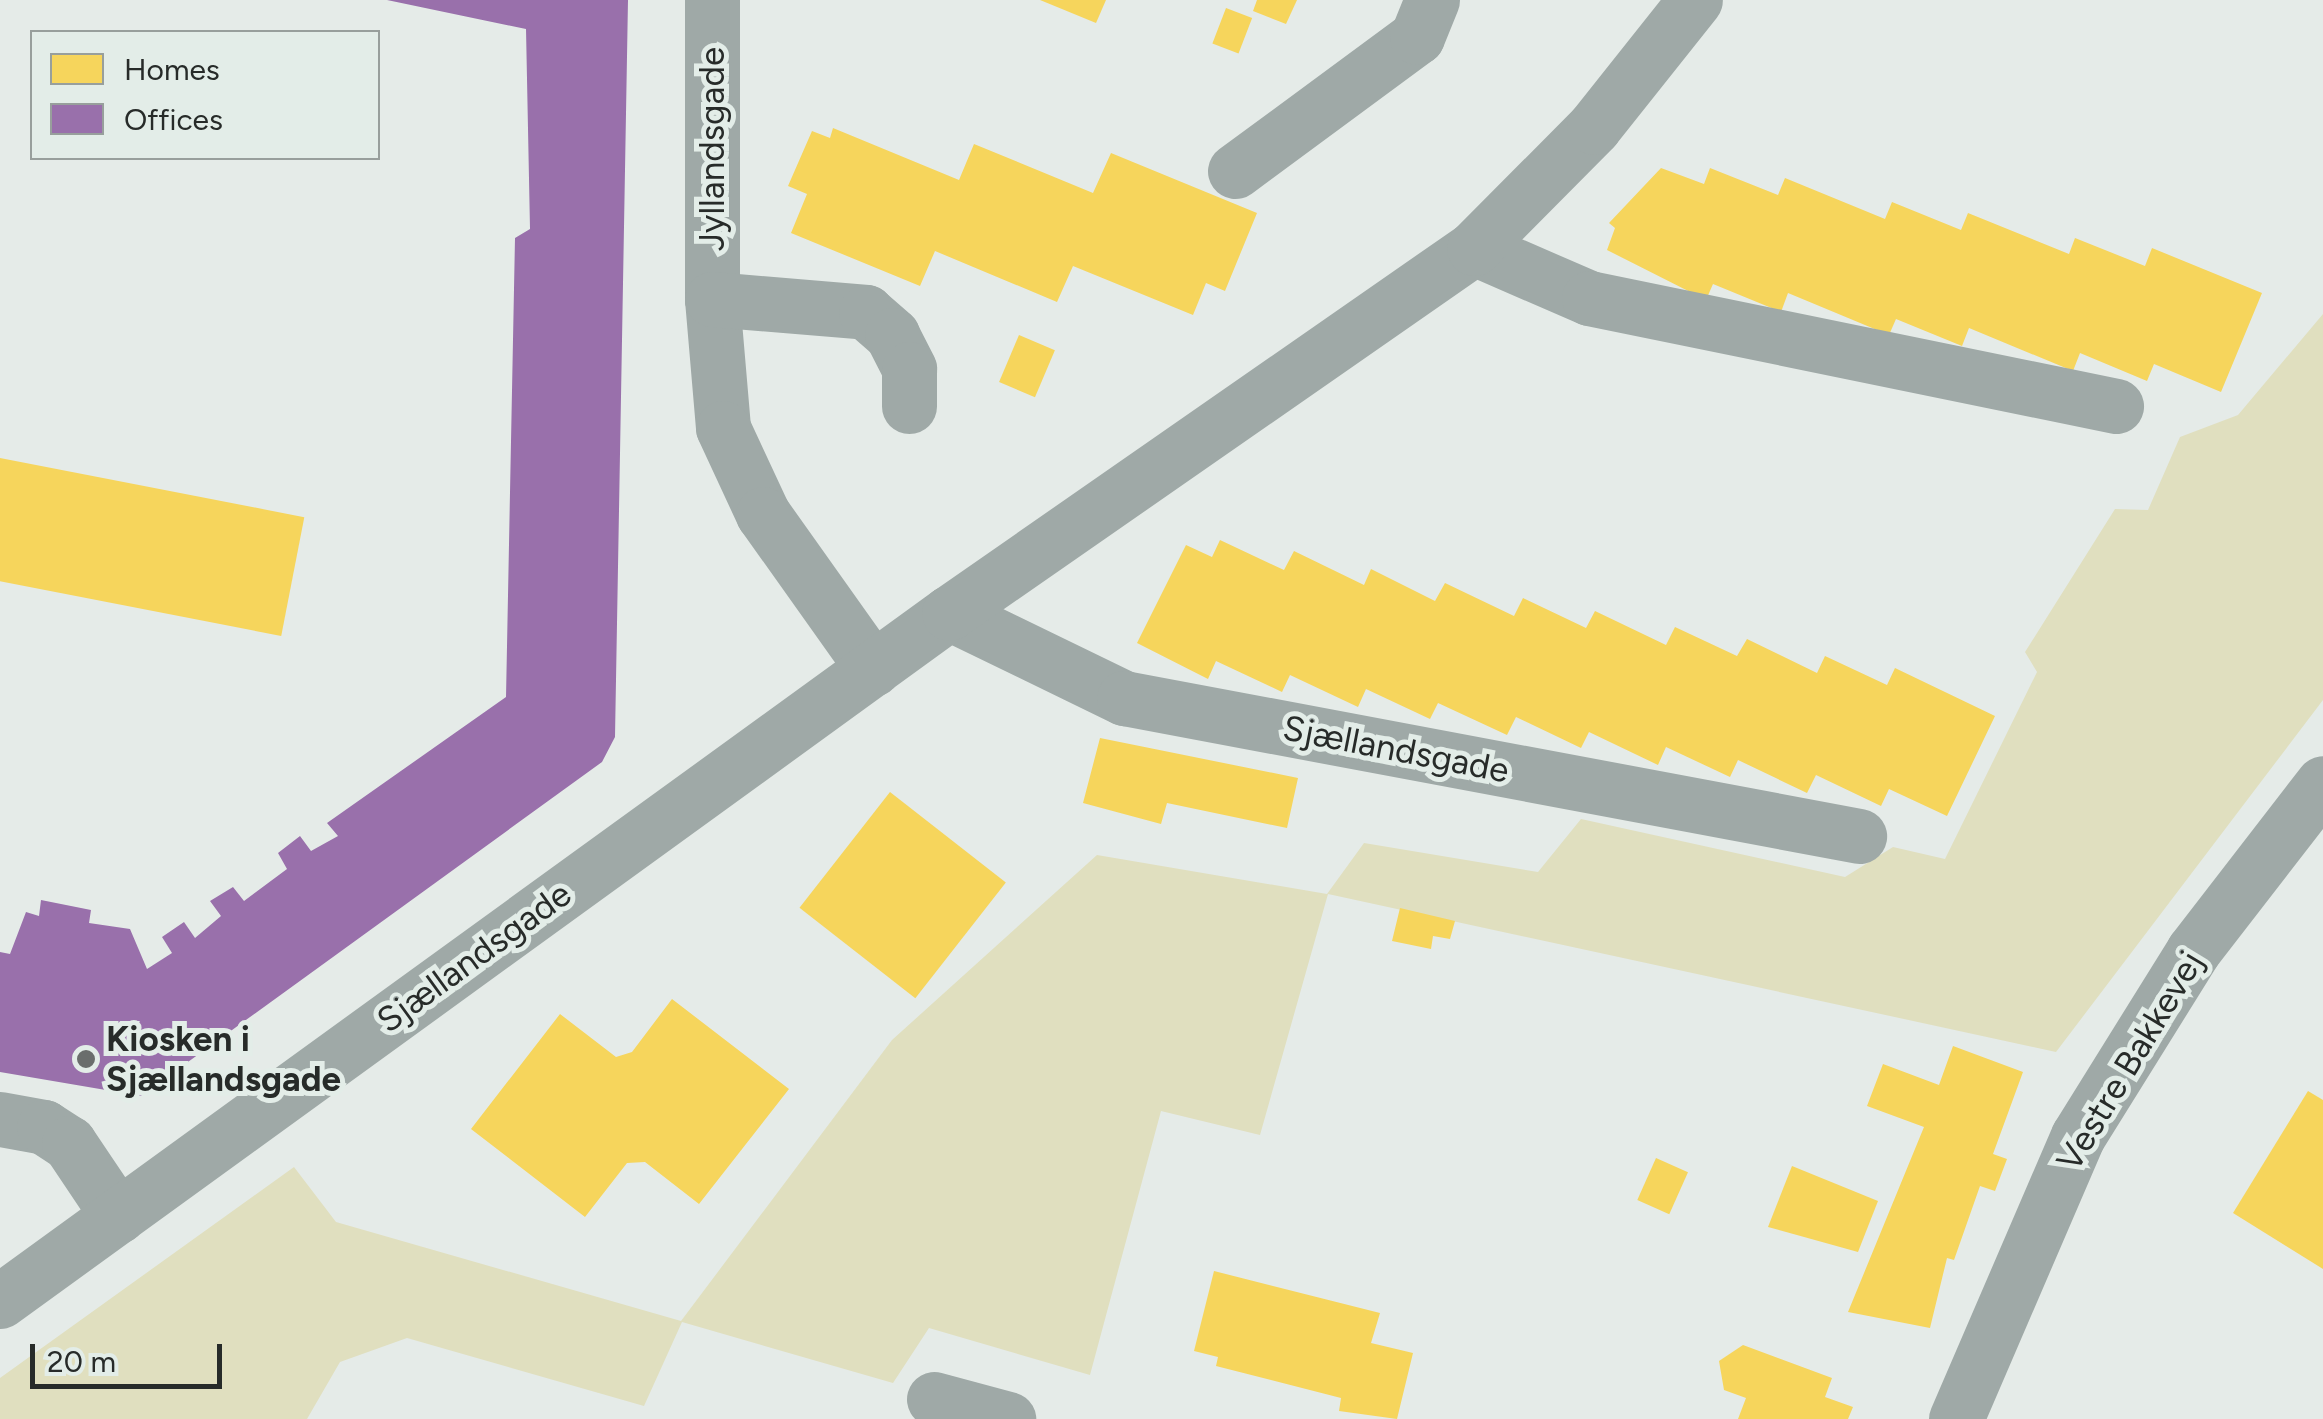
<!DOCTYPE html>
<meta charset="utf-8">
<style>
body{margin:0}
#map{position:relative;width:2323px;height:1419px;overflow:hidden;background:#e5ebe8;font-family:Figtree,sans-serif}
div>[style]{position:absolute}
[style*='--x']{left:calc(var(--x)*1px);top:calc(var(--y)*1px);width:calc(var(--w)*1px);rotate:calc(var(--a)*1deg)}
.green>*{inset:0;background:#e0dfbf}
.homes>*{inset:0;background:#f6d55c;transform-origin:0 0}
.offices>*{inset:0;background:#9970ab}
.minor>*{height:55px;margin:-27.5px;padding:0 27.5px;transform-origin:27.5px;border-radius:27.5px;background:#9fa9a7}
.dots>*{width:28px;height:28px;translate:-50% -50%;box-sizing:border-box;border:5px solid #e3ede8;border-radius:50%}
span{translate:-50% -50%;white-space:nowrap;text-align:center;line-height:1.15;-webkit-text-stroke:10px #e3ede8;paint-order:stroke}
.street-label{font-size:35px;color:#272b29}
.poi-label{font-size:35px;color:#272b29;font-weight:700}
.left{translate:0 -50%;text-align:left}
.legend{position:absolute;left:30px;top:30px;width:350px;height:130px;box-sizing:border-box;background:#e3ede8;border:2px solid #989f9c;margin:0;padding:12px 18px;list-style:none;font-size:30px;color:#272b29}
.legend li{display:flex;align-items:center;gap:20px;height:50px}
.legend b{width:50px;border:2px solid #989f9c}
.scale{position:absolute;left:30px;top:1344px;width:192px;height:45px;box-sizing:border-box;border:5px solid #272b29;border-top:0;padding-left:12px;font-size:30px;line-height:35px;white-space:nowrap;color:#272b29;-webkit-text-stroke:8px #e3ede8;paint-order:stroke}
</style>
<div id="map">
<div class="green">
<div style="clip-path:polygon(2323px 314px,2323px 700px,2056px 1052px,1328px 894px,1260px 1135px,1161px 1111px,1090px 1375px,929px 1328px,893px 1383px,682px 1322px,644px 1406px,407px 1338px,340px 1362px,307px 1419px,0 1419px,0 1378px,294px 1167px,336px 1222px,681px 1321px,892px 1040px,1097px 855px,1327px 894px,1364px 843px,1538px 872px,1581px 819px,1845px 877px,1893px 847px,1945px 859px,2037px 672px,2025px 652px,2115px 509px,2148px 510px,2180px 437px,2238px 415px)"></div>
</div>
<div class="homes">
<div style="clip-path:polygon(1040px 0,1106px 0,1096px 23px)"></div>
<div style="clip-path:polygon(1257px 0,1297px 0,1286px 24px,1253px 11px)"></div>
<div style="left:1226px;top:8px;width:28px;height:38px;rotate:21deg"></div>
<div style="clip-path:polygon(833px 128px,959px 180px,974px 144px,1093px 193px,1111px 153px,1257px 213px,1225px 291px,1206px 283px,1193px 315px,1073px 266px,1057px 302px,935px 251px,920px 286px,791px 233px,807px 194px,788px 186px,812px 131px,830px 138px)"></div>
<div style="clip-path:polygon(1661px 168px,1704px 184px,1710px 168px,1778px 195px,1785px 178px,1885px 219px,1892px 202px,1961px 230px,1968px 213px,2069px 254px,2075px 238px,2145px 266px,2152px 248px,2262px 293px,2221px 392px,2154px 364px,2147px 381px,2080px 353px,2073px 371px,1969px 328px,1962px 346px,1896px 319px,1889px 335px,1788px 293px,1781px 312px,1713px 284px,1706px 300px,1607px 250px,1615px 228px,1609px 223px)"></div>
<div style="left:1019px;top:335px;width:39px;height:51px;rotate:23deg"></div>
<div style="left:0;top:458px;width:310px;height:121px;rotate:11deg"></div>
<div style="clip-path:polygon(1220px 540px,1284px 570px,1294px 551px,1364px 585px,1371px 569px,1435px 601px,1445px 583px,1514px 616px,1523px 598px,1586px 628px,1595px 611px,1666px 645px,1675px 627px,1737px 656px,1747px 639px,1817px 673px,1825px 656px,1887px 685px,1895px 668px,1995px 716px,1947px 816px,1889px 789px,1881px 806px,1816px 775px,1807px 793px,1738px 760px,1730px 777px,1666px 747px,1658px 765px,1589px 732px,1581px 748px,1516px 717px,1507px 735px,1438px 703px,1430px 719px,1366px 689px,1358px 707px,1290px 675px,1282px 692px,1216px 661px,1208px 679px,1137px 643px,1186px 545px,1212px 557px)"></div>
<div style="clip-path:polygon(1100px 738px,1298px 778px,1287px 828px,1167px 803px,1161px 824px,1083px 803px)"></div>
<div style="left:890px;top:792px;width:147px;height:147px;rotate:38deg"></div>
<div style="clip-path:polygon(1400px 908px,1455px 921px,1450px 939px,1433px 936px,1431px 949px,1392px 941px)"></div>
<div style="clip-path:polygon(672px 999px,789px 1089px,699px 1204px,645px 1162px,627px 1163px,585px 1217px,471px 1129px,560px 1014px,616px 1057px,632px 1052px)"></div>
<div style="clip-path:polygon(1953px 1046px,2023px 1072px,1993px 1154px,2007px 1159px,1995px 1191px,1980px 1186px,1954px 1260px,1947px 1258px,1930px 1328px,1848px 1312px,1924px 1127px,1867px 1106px,1883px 1064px,1939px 1085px)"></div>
<div style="clip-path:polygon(2308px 1091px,2323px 1100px,2323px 1269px,2233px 1213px)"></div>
<div style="left:1656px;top:1158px;width:35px;height:46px;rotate:24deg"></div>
<div style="clip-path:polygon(1792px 1166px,1878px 1201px,1858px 1252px,1768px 1227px)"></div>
<div style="clip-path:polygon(1214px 1271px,1380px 1313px,1371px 1343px,1413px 1353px,1397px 1419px,1339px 1411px,1341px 1398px,1216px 1366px,1218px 1357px,1194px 1351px)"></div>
<div style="clip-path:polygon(1743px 1345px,1832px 1378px,1825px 1397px,1853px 1407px,1848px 1419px,1738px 1419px,1746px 1398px,1724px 1390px,1719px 1361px)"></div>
</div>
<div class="offices">
<div style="clip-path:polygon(628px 0,615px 737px,602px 762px,141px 1096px,0 1072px,0 952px,10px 954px,26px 912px,39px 916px,41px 900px,91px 910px,89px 923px,130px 929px,147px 969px,172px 953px,162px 937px,184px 922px,195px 938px,221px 916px,210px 901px,233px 887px,244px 901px,287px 869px,278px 853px,300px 836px,311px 851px,338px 836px,327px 823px,506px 697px,515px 238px,530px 229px,526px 29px,387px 0)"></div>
</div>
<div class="minor">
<div style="--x:712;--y:0;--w:299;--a:90"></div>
<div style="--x:712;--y:299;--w:129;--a:85.1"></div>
<div style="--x:723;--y:428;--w:95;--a:65.1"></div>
<div style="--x:763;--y:514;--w:190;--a:54.6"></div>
<div style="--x:1235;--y:171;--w:226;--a:-36.4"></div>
<div style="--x:1417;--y:37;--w:40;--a:-68"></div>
<div style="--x:1474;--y:248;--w:125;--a:23.5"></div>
<div style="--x:1589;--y:298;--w:538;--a:11.58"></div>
<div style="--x:712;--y:299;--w:155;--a:4.8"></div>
<div style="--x:866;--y:312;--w:35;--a:41"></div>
<div style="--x:892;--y:335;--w:38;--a:63"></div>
<div style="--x:909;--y:369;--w:37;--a:90"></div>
<div style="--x:949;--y:613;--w:195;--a:25.9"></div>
<div style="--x:1124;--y:698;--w:748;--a:10.63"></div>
<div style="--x:0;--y:1119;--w:45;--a:10.3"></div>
<div style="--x:44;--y:1127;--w:30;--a:33"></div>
<div style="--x:69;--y:1143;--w:88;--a:56.1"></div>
<div style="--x:0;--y:1301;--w:1172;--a:-35.94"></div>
<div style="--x:949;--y:613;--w:639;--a:-34.81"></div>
<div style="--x:1474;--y:248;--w:170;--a:-45.2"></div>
<div style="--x:1594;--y:127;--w:162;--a:-51.5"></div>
<div style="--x:934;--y:1399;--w:77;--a:15.1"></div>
<div style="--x:1956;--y:1419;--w:308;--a:-66.7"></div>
<div style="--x:2078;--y:1136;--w:218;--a:-58.1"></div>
<div style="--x:2193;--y:951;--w:212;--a:-52.3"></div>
</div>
<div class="dots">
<div style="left:86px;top:1059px;background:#6a6e6c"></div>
</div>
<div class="street-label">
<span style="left:712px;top:149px;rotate:-90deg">Jyllandsgade</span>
<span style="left:1396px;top:749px;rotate:11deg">Sjællandsgade</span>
<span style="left:474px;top:957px;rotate:-36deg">Sjællandsgade</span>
<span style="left:2130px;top:1061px;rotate:-59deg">Vestre Bakkevej</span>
</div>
<div class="poi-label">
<span class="left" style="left:106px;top:1059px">Kiosken i<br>Sjællandsgade</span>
</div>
<ul class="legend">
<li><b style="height:28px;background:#f6d55c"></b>Homes</li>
<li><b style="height:28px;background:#9970ab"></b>Offices</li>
</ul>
<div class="scale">20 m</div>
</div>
